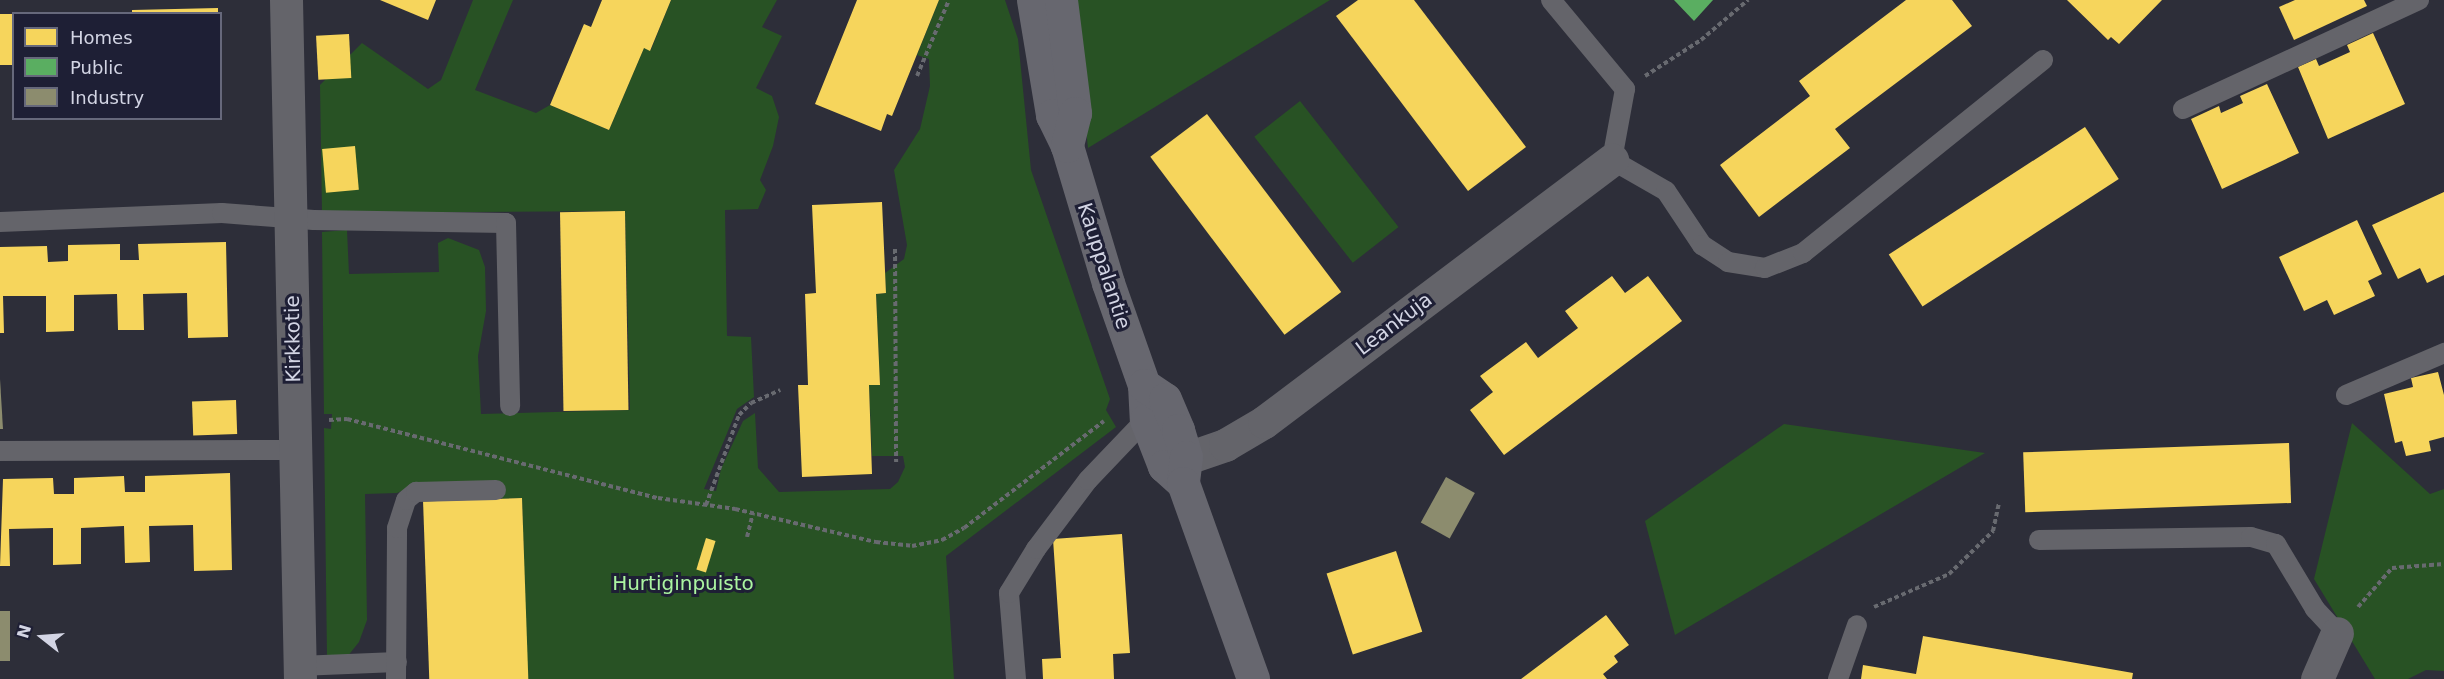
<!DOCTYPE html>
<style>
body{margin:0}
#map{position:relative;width:2444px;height:679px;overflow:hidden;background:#2d2e39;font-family:"DejaVu Sans",sans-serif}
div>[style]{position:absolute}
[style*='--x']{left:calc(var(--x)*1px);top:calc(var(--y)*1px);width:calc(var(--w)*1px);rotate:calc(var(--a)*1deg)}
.green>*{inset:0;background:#285224;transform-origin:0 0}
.homes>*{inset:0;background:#f6d55c;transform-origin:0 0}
.public>*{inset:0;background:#5aae61}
.industry>*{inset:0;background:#8c8c6e;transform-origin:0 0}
.path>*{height:4px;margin-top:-2px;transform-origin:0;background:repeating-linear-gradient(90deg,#686a70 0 4.5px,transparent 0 7.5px)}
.lane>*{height:20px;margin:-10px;padding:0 10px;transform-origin:10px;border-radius:10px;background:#64646a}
.street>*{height:33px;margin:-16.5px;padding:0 16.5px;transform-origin:16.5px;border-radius:16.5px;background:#64646a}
.secondary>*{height:33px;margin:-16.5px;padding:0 16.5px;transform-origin:16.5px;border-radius:16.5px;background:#67676f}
span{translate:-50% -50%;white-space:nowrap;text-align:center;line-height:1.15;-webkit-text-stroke:6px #1e1f35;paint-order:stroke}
.street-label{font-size:20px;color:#d3d5e4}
.park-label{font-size:20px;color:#abf5a1}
.legend{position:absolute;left:12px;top:12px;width:210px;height:108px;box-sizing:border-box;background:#1e1f35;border:2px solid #66687b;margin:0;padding:8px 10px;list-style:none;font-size:18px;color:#d3d5e4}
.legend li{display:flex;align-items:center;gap:12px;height:30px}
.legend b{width:30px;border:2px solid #66687b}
.north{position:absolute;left:12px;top:607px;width:60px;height:60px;-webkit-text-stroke:4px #1e1f35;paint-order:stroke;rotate:287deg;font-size:16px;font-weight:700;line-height:24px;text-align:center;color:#d3d5e4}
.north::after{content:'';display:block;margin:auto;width:21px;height:27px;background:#d3d5e4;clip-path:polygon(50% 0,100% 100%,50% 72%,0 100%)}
</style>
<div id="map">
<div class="green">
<div style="clip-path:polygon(473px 0,513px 0,475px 90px,536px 113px,550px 105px,609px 130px,644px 48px,651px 50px,671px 0,777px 0,762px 27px,782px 36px,756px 88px,772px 96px,779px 117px,773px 146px,760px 180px,766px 190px,758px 209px,725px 210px,727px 336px,751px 337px,754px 397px,737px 409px,704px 489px,716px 491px,721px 469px,743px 421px,755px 413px,758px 468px,779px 492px,890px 489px,898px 482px,905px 467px,903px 456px,872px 456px,869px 385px,880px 385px,876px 294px,886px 293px,885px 273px,904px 259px,907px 245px,894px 170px,920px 129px,930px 86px,929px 59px,917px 55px,939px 0,1005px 0,1018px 39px,1031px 170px,1110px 399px,1106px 410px,1116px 427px,946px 556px,954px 679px,527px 679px,522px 498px,502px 499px,502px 485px,414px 486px,397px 493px,365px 494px,367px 620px,359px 642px,347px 657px,327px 656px,324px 428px,331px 429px,332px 414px,324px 414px,322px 232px,347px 230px,349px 274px,439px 272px,438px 243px,448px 238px,479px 250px,485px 267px,486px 311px,478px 356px,481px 414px,630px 410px,625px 211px,322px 213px,320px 85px,362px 43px,428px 89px,441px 80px)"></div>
<div style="clip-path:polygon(1072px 0,1330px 0,1088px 148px)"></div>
<div style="left:1300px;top:101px;width:160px;height:58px;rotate:52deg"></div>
<div style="clip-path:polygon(2352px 423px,2430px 494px,2444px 489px,2444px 671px,2426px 670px,2408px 679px,2375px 679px,2314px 579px)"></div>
<div style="clip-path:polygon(1784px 424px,1985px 453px,1675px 635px,1645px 521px)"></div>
</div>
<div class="homes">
<div style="clip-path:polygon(380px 0,436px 0,428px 20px)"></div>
<div style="clip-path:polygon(602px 0,671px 0,650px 51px,644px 48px,609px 130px,550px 105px,584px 24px,591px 27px)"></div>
<div style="clip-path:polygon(857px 0,939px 0,892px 116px,887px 114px,881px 131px,815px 104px)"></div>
<div style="clip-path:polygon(1358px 0,1414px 0,1526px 147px,1468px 191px,1336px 16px)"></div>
<div style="clip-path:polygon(1906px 0,1952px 0,1972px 26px,1835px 129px,1850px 148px,1759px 217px,1720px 165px,1810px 96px,1799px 81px)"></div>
<div style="clip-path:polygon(2067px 0,2162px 0,2119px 44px,2111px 37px,2108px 40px)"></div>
<div style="clip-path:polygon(2295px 0,2364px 0,2367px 6px,2294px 40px,2279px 7px)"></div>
<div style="clip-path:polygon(218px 8px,218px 14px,132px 14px,132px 10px)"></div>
<div style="left:0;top:14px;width:14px;height:51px"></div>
<div style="clip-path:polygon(2373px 33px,2405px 104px,2328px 139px,2298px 67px,2316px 59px,2319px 66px,2350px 52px,2347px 45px)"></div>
<div style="left:349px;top:34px;width:44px;height:33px;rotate:87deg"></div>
<div style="clip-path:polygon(2267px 84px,2299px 153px,2222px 189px,2191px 119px,2219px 106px,2221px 113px,2243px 103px,2240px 96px)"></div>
<div style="left:1207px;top:114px;width:223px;height:71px;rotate:53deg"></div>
<div style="left:2085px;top:127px;width:62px;height:234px;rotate:57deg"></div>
<div style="left:355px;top:146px;width:44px;height:33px;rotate:85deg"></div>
<div style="clip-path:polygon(2444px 192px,2444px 275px,2427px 283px,2420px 268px,2398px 279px,2372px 225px)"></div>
<div style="clip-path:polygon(882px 202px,886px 293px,876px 294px,880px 385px,869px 385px,872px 474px,802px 477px,798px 385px,808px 385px,805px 294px,816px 293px,812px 205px)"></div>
<div style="left:625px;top:211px;width:199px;height:65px;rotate:89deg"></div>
<div style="clip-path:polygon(2357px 220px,2382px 274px,2368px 281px,2375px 296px,2334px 315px,2327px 300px,2304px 311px,2279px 257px)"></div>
<div style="clip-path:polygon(226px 242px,228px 337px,188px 338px,187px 293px,143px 294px,144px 330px,118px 330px,117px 294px,74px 295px,74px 331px,46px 332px,46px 296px,3px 296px,4px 333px,0 333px,0 247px,47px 246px,48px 262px,68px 261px,68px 245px,120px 244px,120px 260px,139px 260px,138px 244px)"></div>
<div style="clip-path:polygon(1612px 276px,1625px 293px,1648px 276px,1682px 321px,1504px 455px,1470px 410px,1493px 392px,1480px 376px,1526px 342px,1538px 358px,1578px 328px,1565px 311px)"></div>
<div style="clip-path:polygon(2438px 372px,2444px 395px,2444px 437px,2429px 441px,2431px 451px,2406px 456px,2402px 441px,2395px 443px,2384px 394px,2413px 387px,2411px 378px)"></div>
<div style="left:236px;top:400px;width:34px;height:44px;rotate:88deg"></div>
<div style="left:2289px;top:443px;width:60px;height:266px;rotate:88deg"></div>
<div style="clip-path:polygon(230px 473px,232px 570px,194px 571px,193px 525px,149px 526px,150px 562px,125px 563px,124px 526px,81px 528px,81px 564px,53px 565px,53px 528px,9px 529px,10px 566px,0 566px,3px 479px,53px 478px,54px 494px,74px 494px,74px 478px,124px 476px,125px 492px,145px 492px,145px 476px)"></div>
<div style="left:522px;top:498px;width:181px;height:99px;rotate:88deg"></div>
<div style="clip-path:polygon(1122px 534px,1130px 653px,1113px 654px,1114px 679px,1043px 679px,1042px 659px,1061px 658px,1053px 539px)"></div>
<div style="left:706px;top:538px;width:10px;height:33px;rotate:17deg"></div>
<div style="left:1396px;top:551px;width:85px;height:73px;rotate:72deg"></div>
<div style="clip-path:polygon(1606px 615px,1629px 645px,1614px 656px,1618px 662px,1603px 674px,1607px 679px,1521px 679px)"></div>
<div style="clip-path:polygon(1923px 636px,2133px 673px,2132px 679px,1861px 679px,1863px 665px,1916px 674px)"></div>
</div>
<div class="public">
<div style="clip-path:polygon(1674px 0,1713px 0,1694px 21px)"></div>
</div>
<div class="industry">
<div style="clip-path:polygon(0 379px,3px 429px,0 429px)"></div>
<div style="left:1446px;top:477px;width:33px;height:52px;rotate:29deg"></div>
<div style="left:0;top:611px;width:10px;height:50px"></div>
</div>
<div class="path">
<div style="--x:917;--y:76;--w:82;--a:-67.2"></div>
<div style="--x:1645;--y:76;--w:67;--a:-32.7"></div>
<div style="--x:1701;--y:40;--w:62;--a:-40.4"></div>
<div style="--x:895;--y:249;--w:213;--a:89.7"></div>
<div style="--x:329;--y:420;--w:18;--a:-3"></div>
<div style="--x:347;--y:419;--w:321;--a:14.3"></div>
<div style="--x:658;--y:498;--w:78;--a:8.1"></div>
<div style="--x:735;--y:509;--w:145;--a:13.2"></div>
<div style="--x:876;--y:542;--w:36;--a:6"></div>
<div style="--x:912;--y:546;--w:31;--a:-11"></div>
<div style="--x:942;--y:540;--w:25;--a:-29"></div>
<div style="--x:964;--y:528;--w:176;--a:-37.4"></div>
<div style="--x:706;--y:505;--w:96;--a:-69.9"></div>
<div style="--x:739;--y:415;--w:17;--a:-45"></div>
<div style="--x:751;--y:403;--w:32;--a:-24"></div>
<div style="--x:747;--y:537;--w:25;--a:-76"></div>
<div style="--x:1874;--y:607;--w:82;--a:-23.7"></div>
<div style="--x:1949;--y:574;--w:62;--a:-44.3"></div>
<div style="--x:1993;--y:531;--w:29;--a:-78"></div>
<div style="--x:2358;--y:607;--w:52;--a:-48.9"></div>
<div style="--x:2392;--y:568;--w:52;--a:-4.4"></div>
</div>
<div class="lane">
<div style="--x:1551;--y:0;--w:116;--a:50.3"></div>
<div style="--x:1625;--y:89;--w:72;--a:100.4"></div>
<div style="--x:1612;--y:160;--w:62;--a:29.9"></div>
<div style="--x:1666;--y:191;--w:65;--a:56.3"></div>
<div style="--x:1702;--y:245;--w:31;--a:33"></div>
<div style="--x:1728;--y:262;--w:37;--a:9"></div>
<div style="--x:1765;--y:268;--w:41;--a:-21.5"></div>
<div style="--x:1803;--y:253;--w:308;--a:-38.8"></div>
<div style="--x:2183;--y:109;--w:260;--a:-24.8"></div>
<div style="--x:0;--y:222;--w:222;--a:-2.3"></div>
<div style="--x:222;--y:213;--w:92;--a:4.4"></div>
<div style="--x:314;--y:220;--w:192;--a:0.9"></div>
<div style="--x:506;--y:223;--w:183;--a:88.7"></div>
<div style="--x:2346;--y:395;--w:107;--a:-23.2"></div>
<div style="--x:0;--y:451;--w:295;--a:-0.2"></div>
<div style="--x:2039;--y:540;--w:212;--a:-0.8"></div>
<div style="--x:2251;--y:537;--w:26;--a:16"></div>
<div style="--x:2276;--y:544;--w:76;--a:59"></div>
<div style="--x:2315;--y:609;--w:33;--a:47"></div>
<div style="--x:299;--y:666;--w:98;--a:-2.3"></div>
<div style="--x:396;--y:679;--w:151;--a:-89.6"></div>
<div style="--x:397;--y:528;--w:29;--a:-72"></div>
<div style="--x:406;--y:500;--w:13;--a:-39"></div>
<div style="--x:416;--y:492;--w:80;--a:-1.4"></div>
<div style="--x:1016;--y:679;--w:86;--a:-94.7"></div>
<div style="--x:1009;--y:593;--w:52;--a:-58.5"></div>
<div style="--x:1036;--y:549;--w:86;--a:-53"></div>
<div style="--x:1088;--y:480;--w:91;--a:-46.3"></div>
<div style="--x:1838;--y:679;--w:57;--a:-70.6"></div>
</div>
<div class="street">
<div style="--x:286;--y:0;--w:679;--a:88.82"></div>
<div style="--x:1164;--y:466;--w:65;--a:-19"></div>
<div style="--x:1225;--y:445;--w:45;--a:-30.5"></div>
<div style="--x:1264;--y:422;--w:436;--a:-37"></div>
<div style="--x:2317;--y:679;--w:50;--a:-66.5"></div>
</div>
<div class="secondary">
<div style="--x:1033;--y:0;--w:117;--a:80.6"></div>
<div style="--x:1052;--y:115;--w:34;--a:64"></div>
<div style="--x:1067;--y:146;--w:143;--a:73.3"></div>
<div style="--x:1108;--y:283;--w:108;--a:70.6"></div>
<div style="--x:1144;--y:385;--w:35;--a:87"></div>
<div style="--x:1146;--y:420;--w:49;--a:68.6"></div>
<div style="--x:1164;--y:466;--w:25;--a:42"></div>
<div style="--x:1061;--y:0;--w:114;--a:82.9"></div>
<div style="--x:1075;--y:113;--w:34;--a:104"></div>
<div style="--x:1144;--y:385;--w:25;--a:34"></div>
<div style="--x:1165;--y:399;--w:34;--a:67"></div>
<div style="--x:1178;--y:430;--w:28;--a:73"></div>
<div style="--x:1186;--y:457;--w:26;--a:97"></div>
<div style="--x:1183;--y:483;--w:208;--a:70.3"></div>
</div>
<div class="street-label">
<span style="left:1104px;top:266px;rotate:72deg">Kauppalantie</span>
<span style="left:1394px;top:324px;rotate:-37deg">Leankuja</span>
<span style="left:293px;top:339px;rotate:-91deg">Kirkkotie</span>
</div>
<div class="park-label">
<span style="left:683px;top:583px">Hurtiginpuisto</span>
</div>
<ul class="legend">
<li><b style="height:16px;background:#f6d55c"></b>Homes</li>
<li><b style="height:16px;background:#5aae61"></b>Public</li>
<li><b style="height:16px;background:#8c8c6e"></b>Industry</li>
</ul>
<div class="north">N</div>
</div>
